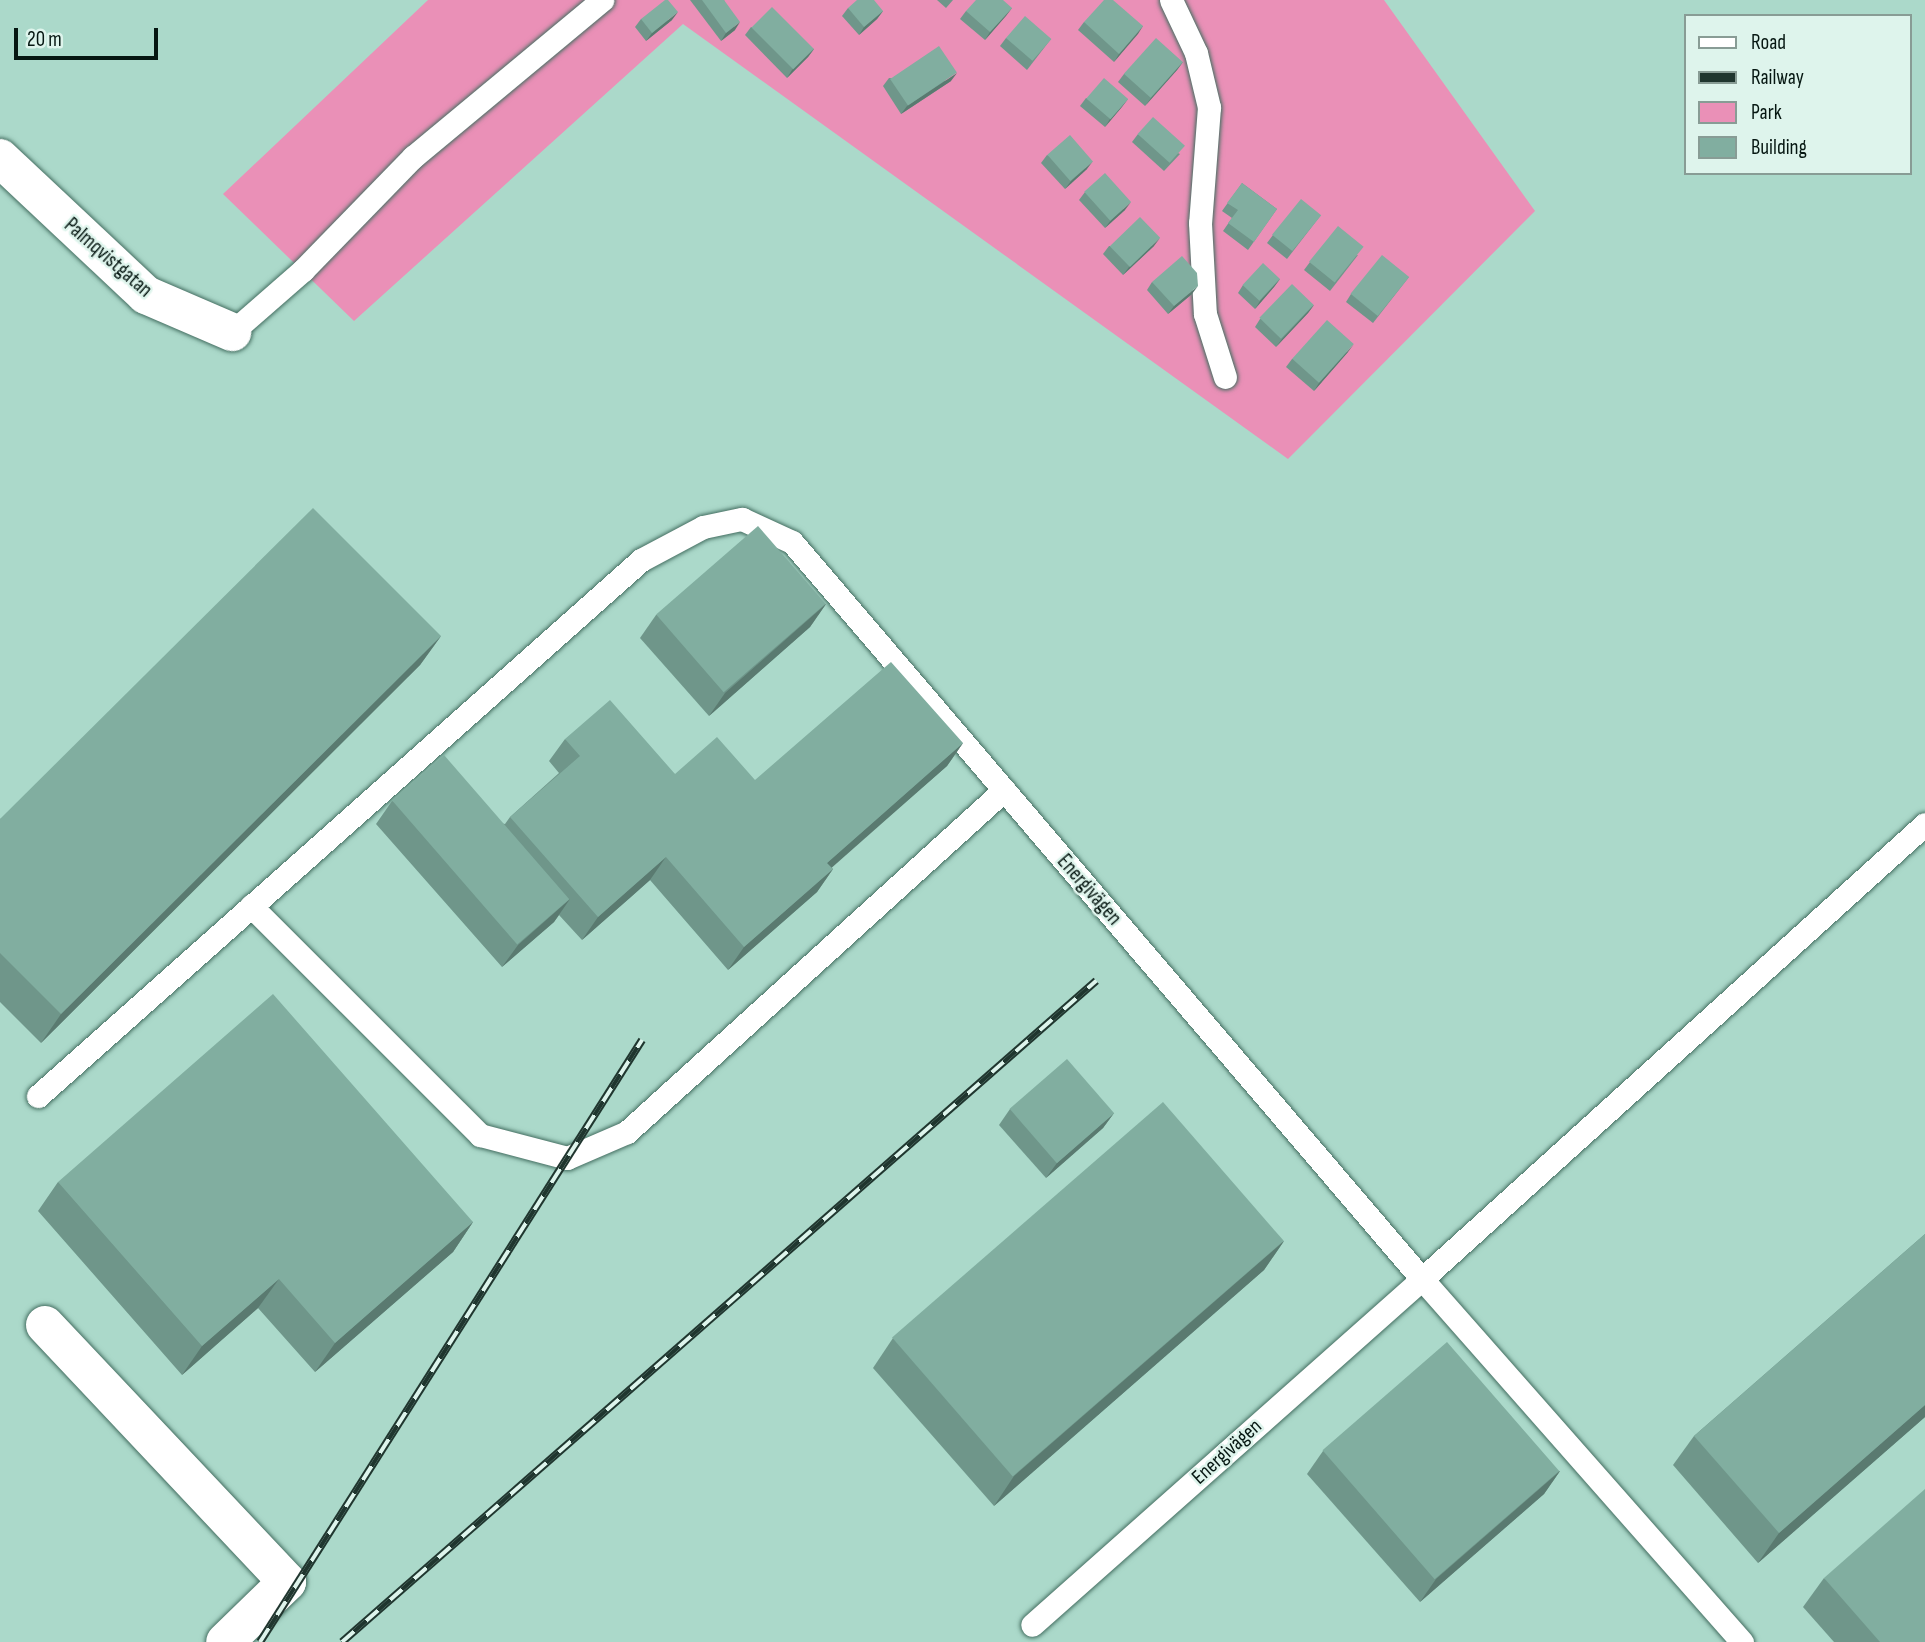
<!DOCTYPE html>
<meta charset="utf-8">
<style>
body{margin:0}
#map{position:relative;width:1925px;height:1642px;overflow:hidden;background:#abd9ca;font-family:"Sofia Sans Condensed",sans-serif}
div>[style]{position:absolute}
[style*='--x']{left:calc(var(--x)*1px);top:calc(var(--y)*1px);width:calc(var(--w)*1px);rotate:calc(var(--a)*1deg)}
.green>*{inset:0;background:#ea90b7}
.roads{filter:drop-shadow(0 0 2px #446e61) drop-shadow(0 0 2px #446e61)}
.lane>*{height:23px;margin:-11.5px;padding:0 11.5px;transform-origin:11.5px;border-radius:11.5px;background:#fff}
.street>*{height:38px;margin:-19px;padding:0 19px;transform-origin:19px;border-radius:19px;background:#fff}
.rail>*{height:8px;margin-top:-4px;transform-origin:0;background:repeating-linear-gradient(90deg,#def4ec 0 16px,#20362f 0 32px);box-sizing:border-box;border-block:2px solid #20362f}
.wall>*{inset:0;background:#6f968a}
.shaded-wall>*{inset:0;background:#5a7a70}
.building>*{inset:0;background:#81aea0;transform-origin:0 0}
span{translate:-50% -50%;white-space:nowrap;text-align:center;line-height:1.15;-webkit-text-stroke:5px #def4ec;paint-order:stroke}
.street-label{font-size:21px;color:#061712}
.legend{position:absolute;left:1684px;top:14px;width:228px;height:161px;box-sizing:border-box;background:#def4ec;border:2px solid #889c95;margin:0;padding:9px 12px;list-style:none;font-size:21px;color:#061712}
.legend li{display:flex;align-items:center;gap:14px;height:35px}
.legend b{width:35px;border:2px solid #889c95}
.scale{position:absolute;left:14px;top:28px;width:144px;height:32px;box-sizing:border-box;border:4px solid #061712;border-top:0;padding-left:9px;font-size:21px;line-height:24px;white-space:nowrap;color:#061712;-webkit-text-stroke:5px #def4ec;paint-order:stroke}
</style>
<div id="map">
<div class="green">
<div style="clip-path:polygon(428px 0,1384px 0,1535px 211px,1288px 459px,683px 24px,354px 321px,223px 194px)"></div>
</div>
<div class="roads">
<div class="lane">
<div style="--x:1171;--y:0;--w:59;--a:64.7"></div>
<div style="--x:1196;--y:53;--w:56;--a:76.5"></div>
<div style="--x:1209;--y:107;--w:116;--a:94.4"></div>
<div style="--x:1200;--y:223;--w:91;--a:86.9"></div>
<div style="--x:1205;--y:314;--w:66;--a:72.4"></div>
<div style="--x:232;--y:332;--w:94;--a:-41.1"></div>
<div style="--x:303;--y:270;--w:158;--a:-45.8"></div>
<div style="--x:413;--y:157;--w:246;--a:-39.7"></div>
<div style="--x:251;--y:906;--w:324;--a:45"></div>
<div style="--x:480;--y:1135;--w:90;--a:14.8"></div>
<div style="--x:567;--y:1158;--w:65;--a:-23.4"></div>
<div style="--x:627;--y:1132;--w:509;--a:-42.21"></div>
<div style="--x:38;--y:1096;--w:807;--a:-41.63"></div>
<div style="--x:641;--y:560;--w:70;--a:-28"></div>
<div style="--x:703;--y:527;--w:40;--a:-12"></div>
<div style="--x:742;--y:519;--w:55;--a:24.7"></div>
<div style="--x:792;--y:542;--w:970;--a:49.48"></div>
<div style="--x:1422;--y:1279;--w:521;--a:138.42"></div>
<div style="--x:1742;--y:1642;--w:484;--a:-131.4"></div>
<div style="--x:1422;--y:1279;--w:678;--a:-42.13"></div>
</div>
<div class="street">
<div style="--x:0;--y:158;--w:200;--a:43.2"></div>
<div style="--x:146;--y:295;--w:94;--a:23.3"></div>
<div style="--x:45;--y:1325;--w:353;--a:46.7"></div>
<div style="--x:287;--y:1582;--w:86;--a:135.9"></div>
</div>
</div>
<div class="rail">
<div style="--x:260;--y:1642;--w:713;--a:-57.6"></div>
<div style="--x:342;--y:1642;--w:1003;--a:-41.24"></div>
</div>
<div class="wall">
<div style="clip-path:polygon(690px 0,724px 0,735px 30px,721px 41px)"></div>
<div style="clip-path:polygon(937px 0,953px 0,946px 8px)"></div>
<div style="clip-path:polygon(848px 8px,883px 11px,877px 19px,859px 35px,842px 16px)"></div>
<div style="clip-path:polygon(1012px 8px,985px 40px,960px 19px,966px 11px)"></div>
<div style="clip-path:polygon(641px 19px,672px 20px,646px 41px,635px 27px)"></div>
<div style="clip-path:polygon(1084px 22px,1143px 26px,1114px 62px,1078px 30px)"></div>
<div style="clip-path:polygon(751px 27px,814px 49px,808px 57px,787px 78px,745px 35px)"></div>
<div style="clip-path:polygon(1006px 38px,1051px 39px,1027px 70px,1000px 46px)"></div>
<div style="clip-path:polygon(1183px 62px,1177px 70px,1145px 106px,1118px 82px,1124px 74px)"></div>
<div style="clip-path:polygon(889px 78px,951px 81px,901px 114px,883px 86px)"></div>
<div style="clip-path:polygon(1086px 98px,1128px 99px,1105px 127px,1080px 106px)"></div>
<div style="clip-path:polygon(1138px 134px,1180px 154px,1164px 171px,1132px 142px)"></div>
<div style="clip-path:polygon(1047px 155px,1087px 169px,1065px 189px,1041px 163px)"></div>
<div style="clip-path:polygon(1242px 183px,1277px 209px,1248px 250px,1223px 231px,1232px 218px,1222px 211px)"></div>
<div style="clip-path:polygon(1085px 192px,1125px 210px,1105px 228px,1079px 200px)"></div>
<div style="clip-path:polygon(1321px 215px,1287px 259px,1267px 243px,1273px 235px)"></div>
<div style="clip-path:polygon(1109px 246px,1154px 246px,1123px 275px,1103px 254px)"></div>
<div style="clip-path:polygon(1358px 255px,1330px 291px,1304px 270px,1310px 262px)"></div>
<div style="clip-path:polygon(1409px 277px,1373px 323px,1346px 302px,1351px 294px)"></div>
<div style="clip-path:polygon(1280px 279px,1274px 287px,1255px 309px,1238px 293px,1243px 285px)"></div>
<div style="clip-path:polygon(1152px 282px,1192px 294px,1168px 314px,1147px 290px)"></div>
<div style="clip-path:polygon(1314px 305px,1308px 313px,1276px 347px,1255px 327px,1260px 319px)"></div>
<div style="clip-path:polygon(1348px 352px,1314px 391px,1286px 367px,1292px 359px)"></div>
<div style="clip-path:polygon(826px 604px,810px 627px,709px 716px,640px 638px,656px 615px)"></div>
<div style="clip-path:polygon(441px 636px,420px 665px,41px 1043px,0 1002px,0 819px)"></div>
<div style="clip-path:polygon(565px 739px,675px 774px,755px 780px,963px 743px,947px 766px,831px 867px,833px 869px,817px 892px,728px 970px,650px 880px,582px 940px,559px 915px,554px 922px,502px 967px,376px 824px,392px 801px,505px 824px,510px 817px,559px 773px,549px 761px)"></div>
<div style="clip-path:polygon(1010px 1109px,1114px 1113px,1103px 1128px,1046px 1178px,999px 1125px)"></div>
<div style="clip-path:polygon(58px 1182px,473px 1222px,453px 1252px,315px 1372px,258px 1308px,182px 1375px,38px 1211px)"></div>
<div style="clip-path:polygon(1925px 1234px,1925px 1417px,1758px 1563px,1673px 1465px,1694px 1436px)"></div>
<div style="clip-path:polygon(1284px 1241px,1264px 1270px,994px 1506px,873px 1368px,893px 1338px)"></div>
<div style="clip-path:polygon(1323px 1451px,1560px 1471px,1544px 1494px,1420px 1602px,1307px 1474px)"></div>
<div style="clip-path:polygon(1824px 1578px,1925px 1642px,1834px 1642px,1803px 1607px)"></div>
</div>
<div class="shaded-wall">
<div style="clip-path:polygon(1012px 8px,1006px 16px,985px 40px,990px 32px)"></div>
<div style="clip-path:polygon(883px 11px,877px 19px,859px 35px,864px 27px)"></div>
<div style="clip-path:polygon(678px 12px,672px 20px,646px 41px,652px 33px)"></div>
<div style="clip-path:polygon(740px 22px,735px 30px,721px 41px,726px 33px)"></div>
<div style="clip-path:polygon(1143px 26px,1138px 34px,1114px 62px,1119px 54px)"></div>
<div style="clip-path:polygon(814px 49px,808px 57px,787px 78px,792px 70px)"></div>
<div style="clip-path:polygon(1183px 62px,1177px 70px,1145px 106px,1151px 98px)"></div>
<div style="clip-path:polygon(957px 73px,951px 81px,901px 114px,907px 106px)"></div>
<div style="clip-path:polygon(1128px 99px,1122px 107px,1105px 127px,1110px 119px)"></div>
<div style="clip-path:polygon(1093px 161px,1087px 169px,1065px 189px,1071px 181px)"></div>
<div style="clip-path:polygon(1131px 202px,1125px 210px,1105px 228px,1111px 220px)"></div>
<div style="clip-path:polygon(1160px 238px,1154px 246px,1123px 275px,1129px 267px)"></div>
<div style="clip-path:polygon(1280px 279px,1274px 287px,1255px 309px,1260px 301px)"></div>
<div style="clip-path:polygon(1198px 286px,1192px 294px,1168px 314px,1174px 306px)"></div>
<div style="clip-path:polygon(1314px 305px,1308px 313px,1276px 347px,1282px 339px)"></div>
<div style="clip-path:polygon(1354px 344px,1348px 352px,1314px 391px,1319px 383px)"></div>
<div style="clip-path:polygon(826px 604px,810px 627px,709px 716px,725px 693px)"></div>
<div style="clip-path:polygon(441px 636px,420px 665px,41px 1043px,61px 1014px)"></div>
<div style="clip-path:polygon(963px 743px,947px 766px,811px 886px,827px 863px)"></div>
<div style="clip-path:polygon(666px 857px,650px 880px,582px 940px,598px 917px)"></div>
<div style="clip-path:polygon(833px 869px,817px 892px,728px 970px,744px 947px)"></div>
<div style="clip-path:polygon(570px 899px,554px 922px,502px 967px,518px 945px)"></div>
<div style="clip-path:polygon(1114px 1113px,1103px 1128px,1046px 1178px,1057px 1163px)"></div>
<div style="clip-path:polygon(473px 1222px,453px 1252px,315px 1372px,335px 1343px)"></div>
<div style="clip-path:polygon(1284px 1241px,1264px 1270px,994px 1506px,1014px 1476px)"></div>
<div style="clip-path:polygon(279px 1279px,258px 1308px,182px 1375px,202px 1346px)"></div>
<div style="clip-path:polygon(1925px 1405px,1925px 1417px,1758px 1563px,1779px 1533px)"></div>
<div style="clip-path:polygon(1560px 1471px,1544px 1494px,1420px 1602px,1436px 1579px)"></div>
</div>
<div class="building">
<div style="clip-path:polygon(665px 0,668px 0,678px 12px,652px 33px,641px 19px)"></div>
<div style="clip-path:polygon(702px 0,724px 0,740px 22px,726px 33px)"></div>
<div style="clip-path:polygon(857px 0,874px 0,883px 11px,864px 27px,848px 8px)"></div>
<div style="clip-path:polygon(976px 0,1003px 0,1012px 8px,990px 32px,966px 11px)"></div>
<div style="clip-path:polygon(1104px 0,1113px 0,1143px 26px,1119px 54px,1084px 22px)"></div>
<div style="left:772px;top:7px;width:59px;height:29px;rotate:45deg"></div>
<div style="left:1025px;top:16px;width:35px;height:29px;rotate:41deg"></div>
<div style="left:1156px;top:38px;width:36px;height:48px;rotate:42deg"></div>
<div style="left:939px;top:46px;width:32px;height:59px;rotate:56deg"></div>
<div style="left:1104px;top:78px;width:32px;height:27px;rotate:41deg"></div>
<div style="left:1153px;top:117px;width:43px;height:23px;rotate:42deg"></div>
<div style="left:1070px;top:135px;width:35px;height:30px;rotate:49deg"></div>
<div style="left:1105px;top:173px;width:39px;height:28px;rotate:48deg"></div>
<div style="clip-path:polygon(1242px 183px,1277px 209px,1254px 242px,1228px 223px,1238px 210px,1227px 203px)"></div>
<div style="left:1301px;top:199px;width:26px;height:46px;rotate:39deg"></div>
<div style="left:1140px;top:217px;width:29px;height:42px;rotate:46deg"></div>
<div style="left:1338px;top:226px;width:33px;height:46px;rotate:39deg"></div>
<div style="left:1382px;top:255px;width:35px;height:50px;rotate:39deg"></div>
<div style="clip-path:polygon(1182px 256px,1197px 273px,1198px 286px,1174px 306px,1152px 282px)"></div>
<div style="left:1263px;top:263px;width:23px;height:30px;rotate:43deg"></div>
<div style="left:1292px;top:284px;width:30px;height:47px;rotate:44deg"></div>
<div style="left:1327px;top:320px;width:36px;height:52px;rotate:42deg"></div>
<div style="clip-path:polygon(313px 508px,441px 636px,61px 1014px,0 953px,0 819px)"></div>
<div style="left:758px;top:526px;width:103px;height:135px;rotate:49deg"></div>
<div style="clip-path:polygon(891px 662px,963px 743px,827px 863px,833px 869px,744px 947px,666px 857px,598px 917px,510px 817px,580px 756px,565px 739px,610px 700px,675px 774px,717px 737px,755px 780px)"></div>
<div style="left:444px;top:755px;width:191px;height:69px;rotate:49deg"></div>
<div style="clip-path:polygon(273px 994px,473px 1222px,335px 1343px,279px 1279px,202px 1346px,58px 1182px)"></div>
<div style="left:1067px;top:1059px;width:72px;height:76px;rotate:49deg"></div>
<div style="left:1163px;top:1102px;width:184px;height:359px;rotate:49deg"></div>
<div style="clip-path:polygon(1925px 1234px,1925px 1405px,1779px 1533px,1694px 1436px)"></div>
<div style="left:1447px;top:1342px;width:171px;height:165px;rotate:49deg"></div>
<div style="clip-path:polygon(1925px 1489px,1925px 1642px,1880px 1642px,1824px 1578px)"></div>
</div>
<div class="street-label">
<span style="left:108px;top:258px;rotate:41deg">Palmqvistgatan</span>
<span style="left:1089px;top:890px;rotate:49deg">Energivägen</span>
<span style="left:1227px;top:1452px;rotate:-42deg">Energivägen</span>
</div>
<ul class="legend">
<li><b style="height:9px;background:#fff"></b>Road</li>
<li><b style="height:9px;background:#20362f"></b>Railway</li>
<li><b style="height:19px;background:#ea90b7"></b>Park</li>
<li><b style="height:19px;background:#81aea0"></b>Building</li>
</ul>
<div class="scale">20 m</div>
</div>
